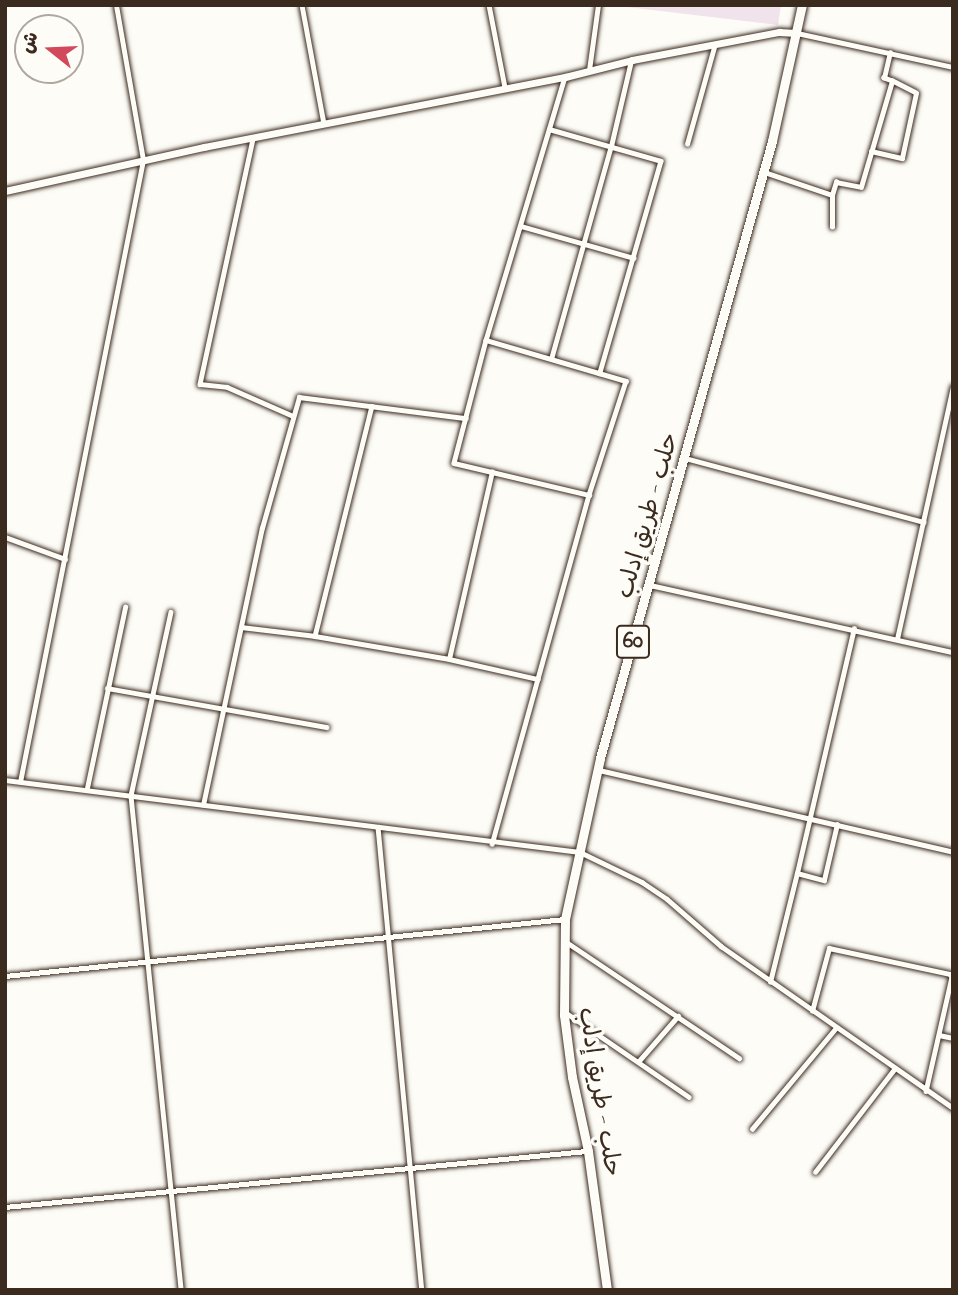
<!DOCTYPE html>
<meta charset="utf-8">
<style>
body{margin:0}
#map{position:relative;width:958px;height:1295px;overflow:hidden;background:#fdfcf7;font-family:"Indie Flower","Playpen Sans Arabic",sans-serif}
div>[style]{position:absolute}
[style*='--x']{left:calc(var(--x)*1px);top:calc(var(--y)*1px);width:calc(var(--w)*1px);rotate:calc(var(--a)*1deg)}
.built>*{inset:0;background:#f1e3eb}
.roads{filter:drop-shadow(0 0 2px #3b2a1e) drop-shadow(0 0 2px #3b2a1e)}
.street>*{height:4.5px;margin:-2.25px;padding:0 2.25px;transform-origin:2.25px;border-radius:2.25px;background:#fdfcf7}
.secondary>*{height:7px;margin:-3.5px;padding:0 3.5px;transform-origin:3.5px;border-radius:3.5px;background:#fdfcf7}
.highway>*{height:9px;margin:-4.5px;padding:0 4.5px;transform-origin:4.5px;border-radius:4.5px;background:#fdfcf7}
span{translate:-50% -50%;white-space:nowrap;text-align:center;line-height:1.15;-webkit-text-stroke:7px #fdfcf7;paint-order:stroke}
.shield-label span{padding:2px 5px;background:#fdfcf7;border:2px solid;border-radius:5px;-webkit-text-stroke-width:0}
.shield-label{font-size:23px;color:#3b2a1e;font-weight:700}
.street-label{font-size:24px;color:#3b2a1e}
.frame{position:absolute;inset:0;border:7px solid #3b2a1e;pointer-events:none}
.north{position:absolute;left:14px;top:14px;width:70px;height:70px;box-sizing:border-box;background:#fdfcf7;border:2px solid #afa8a0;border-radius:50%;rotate:288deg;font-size:19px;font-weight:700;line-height:28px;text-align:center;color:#3b2a1e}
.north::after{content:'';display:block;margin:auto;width:24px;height:32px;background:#d1495b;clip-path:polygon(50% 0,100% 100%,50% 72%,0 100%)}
</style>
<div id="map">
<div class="built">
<div style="clip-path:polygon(610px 5px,781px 5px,778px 25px)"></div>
</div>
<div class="roads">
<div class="street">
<div style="--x:302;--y:5;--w:121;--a:79.5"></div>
<div style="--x:489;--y:5;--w:84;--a:79"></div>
<div style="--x:797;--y:33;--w:160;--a:12.3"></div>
<div style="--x:589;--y:70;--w:66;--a:-82.1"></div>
<div style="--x:565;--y:77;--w:275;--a:106.7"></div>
<div style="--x:486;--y:340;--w:127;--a:104.6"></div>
<div style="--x:454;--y:463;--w:139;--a:13.3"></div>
<div style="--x:549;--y:129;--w:116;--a:15.9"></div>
<div style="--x:661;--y:161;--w:221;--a:106.1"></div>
<div style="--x:253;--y:139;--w:251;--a:102.2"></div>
<div style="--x:200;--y:384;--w:27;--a:6"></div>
<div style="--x:227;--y:387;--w:72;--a:23.7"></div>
<div style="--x:687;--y:144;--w:101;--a:-74.4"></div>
<div style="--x:871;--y:151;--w:32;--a:13"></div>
<div style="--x:902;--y:158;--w:66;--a:-77.8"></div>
<div style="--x:916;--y:93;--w:27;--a:-153"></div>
<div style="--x:764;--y:172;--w:72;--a:18.7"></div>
<div style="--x:521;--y:226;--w:117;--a:15.8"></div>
<div style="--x:832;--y:227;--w:32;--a:-90"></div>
<div style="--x:832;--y:195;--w:14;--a:-73"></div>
<div style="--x:836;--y:182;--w:25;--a:11"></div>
<div style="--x:861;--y:187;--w:110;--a:-73.7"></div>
<div style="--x:892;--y:81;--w:9;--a:-159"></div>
<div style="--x:884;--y:78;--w:26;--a:-77"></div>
<div style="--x:486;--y:340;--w:146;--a:16.3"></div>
<div style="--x:626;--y:381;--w:120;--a:108"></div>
<div style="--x:589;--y:495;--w:362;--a:105.5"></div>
<div style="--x:551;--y:359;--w:221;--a:-74.3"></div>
<div style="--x:611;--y:146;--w:87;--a:-76.8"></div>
<div style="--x:372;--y:406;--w:237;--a:103.9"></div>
<div style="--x:315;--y:636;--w:136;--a:9.7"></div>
<div style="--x:449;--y:659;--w:91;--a:12.7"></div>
<div style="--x:685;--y:458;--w:247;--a:15"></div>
<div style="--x:5;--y:537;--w:64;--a:20.1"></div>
<div style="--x:650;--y:585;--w:310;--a:12.5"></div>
<div style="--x:171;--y:612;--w:188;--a:102.3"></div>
<div style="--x:131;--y:796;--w:497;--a:84.2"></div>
<div style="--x:241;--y:627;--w:75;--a:6.9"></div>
<div style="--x:897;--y:639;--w:258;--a:-77.5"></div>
<div style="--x:449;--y:659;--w:192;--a:-77.1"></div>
<div style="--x:107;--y:688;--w:223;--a:10.1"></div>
<div style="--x:599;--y:770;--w:363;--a:13"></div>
<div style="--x:5;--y:780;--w:579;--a:7.14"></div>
<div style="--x:580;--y:852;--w:69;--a:25.8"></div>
<div style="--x:642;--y:882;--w:30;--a:34"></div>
<div style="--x:667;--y:899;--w:72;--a:41"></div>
<div style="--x:721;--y:946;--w:283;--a:34.9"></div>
<div style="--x:20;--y:782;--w:634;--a:-78.81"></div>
<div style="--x:143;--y:160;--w:157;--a:-99.9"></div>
<div style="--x:87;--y:788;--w:185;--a:-78.1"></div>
<div style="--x:203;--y:805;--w:283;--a:-78"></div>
<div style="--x:262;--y:528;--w:136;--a:-74.2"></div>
<div style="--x:299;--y:397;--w:168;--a:7.2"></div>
<div style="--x:378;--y:827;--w:465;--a:84.6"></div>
<div style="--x:797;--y:873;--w:251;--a:-76.9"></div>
<div style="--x:565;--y:941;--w:210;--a:33.9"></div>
<div style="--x:5;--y:976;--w:563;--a:-5.81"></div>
<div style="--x:770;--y:982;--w:112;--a:-76.1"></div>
<div style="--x:797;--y:873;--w:28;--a:15"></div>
<div style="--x:824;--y:880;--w:57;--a:-76.9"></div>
<div style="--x:812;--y:1011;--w:65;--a:-74.9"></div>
<div style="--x:829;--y:948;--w:124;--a:12.1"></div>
<div style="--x:950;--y:974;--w:4;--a:56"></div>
<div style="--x:952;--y:977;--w:117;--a:102.8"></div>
<div style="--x:565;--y:1012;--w:150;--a:34.4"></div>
<div style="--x:939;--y:1035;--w:14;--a:12"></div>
<div style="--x:638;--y:1062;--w:61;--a:-49"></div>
<div style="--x:752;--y:1129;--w:131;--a:-50.3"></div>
<div style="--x:815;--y:1172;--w:131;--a:-52.4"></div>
<div style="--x:5;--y:1207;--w:585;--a:-5.5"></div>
</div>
<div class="secondary">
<div style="--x:5;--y:191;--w:204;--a:-12.5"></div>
<div style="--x:204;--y:147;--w:368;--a:-11"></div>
<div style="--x:565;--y:77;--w:69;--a:-14.2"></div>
<div style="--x:632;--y:60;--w:150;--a:-10.8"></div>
<div style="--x:779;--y:32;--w:17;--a:3"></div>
</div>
<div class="highway">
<div style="--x:607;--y:1290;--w:140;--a:-97.8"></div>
<div style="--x:588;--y:1151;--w:76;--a:-102.2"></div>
<div style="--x:572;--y:1077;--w:63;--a:-97.4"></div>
<div style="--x:564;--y:1015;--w:96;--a:-89.4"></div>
<div style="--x:565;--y:919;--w:165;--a:-77.7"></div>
<div style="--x:600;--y:758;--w:641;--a:-74.42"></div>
<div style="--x:772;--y:141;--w:139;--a:-77.6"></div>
</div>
</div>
<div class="shield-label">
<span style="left:633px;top:642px">60</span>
</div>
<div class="street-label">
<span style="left:649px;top:516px;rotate:-74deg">حلب - طريق إدلب</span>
<span style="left:598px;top:1092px;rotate:81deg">حلب - طريق إدلب</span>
</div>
<div class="frame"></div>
<div class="north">ش</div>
</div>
